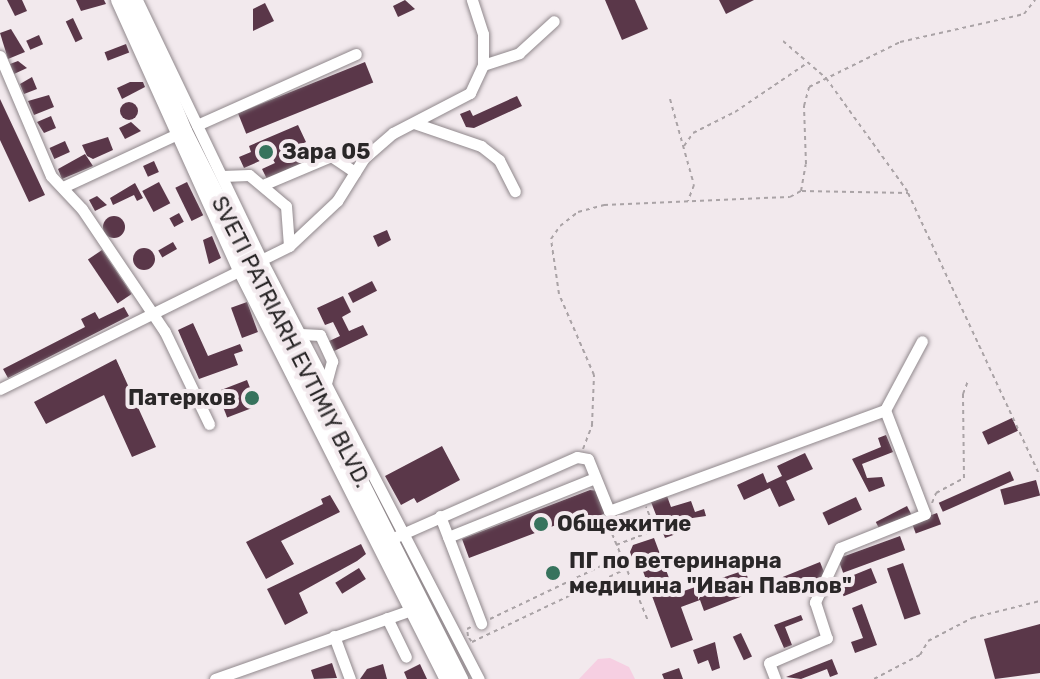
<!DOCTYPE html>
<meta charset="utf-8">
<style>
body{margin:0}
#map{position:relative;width:1040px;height:679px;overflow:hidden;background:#f2e9ed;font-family:Rubik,sans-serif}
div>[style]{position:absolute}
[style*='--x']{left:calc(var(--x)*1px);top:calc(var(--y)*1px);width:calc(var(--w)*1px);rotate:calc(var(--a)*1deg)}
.green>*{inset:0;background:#f6cfe2}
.building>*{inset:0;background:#5a3749;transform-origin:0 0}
.round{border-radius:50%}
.path>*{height:2px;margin-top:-1px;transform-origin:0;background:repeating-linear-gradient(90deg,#aaa3a6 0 4px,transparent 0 8px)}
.roads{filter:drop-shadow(0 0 2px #90888c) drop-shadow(0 0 2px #90888c)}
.minor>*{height:11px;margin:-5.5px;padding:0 5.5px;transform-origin:5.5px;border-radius:5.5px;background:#fff}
.major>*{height:14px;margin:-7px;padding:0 7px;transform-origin:7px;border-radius:7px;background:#fff}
.dots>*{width:22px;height:22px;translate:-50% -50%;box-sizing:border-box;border:4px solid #f2e9ed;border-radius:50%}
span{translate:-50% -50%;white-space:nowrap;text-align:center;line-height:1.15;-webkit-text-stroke:8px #f2e9ed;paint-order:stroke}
.poi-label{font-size:22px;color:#2a2728;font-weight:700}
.left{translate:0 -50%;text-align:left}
.right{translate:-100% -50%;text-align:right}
.street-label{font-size:22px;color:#2a2728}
</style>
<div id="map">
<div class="green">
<div style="clip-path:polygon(610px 658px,629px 667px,635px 679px,579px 679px,598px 659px)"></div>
</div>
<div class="building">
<div style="clip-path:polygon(7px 0,22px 0,27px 11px,15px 16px)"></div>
<div style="clip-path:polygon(76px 0,104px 0,106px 4px,81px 11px)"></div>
<div style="clip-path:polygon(405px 0,415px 9px,398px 17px,393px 6px)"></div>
<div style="clip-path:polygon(605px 0,635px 0,648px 29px,622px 40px)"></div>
<div style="clip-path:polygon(719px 0,754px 0,726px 14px)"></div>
<div style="clip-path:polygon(265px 3px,274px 21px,253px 31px,253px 9px)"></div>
<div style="left:73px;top:18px;width:23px;height:8px;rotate:65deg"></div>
<div style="clip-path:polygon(11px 29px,25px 52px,8px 59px,0 33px)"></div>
<div style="left:39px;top:35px;width:10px;height:14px;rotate:66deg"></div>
<div style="left:126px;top:44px;width:9px;height:23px;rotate:69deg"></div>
<div style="clip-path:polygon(18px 61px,27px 68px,14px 74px,10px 64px)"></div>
<div style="left:365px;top:62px;width:22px;height:137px;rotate:68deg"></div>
<div style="clip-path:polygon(32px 77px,37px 89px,24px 94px,20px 84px)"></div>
<div style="clip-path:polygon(130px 82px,143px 82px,145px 87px,122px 99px,117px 88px)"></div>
<div style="clip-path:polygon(49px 95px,54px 107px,34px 115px,28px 101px)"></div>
<div style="clip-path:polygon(517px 96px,522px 106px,474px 128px,466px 127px,460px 114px,470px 110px,473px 116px)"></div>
<div style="clip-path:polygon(0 99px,45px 195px,29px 202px,0 140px)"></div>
<div class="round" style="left:120px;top:102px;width:18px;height:18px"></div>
<div style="clip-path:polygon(51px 116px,56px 128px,44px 133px,37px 122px)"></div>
<div style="clip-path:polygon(131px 122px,141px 131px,125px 139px,119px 128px)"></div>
<div style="clip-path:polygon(298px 125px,306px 142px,282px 153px,284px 159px,297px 153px,301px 164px,267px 179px,262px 169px,275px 163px,271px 156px,244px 168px,239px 157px,251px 152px,249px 146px)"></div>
<div style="clip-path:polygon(108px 137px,113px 150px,93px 159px,87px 156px,82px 145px)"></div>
<div style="left:65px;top:141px;width:12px;height:17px;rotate:66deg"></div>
<div style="clip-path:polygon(85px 154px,93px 166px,62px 179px,58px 169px)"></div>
<div style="left:154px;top:161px;width:12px;height:12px;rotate:66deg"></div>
<div style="left:159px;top:182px;width:24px;height:19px;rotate:62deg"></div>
<div style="left:187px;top:182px;width:37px;height:13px;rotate:64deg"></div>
<div style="clip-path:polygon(135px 183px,143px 198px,137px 201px,134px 195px,113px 205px,110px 198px)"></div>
<div style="clip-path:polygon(97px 196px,107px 205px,95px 211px,89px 200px)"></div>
<div style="left:179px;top:213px;width:10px;height:11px;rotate:61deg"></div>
<div class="round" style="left:103px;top:216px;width:22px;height:22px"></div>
<div style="clip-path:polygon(387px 230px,391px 240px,378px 247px,373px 236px)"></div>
<div style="clip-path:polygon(212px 236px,221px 258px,209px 264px,203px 240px)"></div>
<div style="left:173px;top:242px;width:8px;height:17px;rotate:60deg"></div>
<div class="round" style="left:133px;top:248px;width:22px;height:22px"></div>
<div style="left:102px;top:250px;width:53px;height:17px;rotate:56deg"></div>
<div style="left:372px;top:281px;width:11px;height:27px;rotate:63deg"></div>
<div style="clip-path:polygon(343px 296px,351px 312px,342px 317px,349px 331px,363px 325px,368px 335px,332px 352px,327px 342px,340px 336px,333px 322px,325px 325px,317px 308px)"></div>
<div style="left:247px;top:302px;width:32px;height:17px;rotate:70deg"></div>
<div style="clip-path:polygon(124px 307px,129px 316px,8px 378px,3px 369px,85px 327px,81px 319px,95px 312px,99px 319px)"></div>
<div style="clip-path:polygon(193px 323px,208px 356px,240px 344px,243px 351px,234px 354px,238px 365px,199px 379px,178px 330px)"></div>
<div style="clip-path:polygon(116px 359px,156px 447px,132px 457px,104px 395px,46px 424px,34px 402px)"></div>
<div style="left:247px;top:380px;width:28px;height:32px;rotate:69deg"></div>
<div style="left:1012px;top:418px;width:14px;height:33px;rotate:65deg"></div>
<div style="clip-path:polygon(886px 435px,893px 452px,862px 464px,867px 478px,882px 477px,885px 486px,869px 492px,852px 459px,881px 447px,878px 438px)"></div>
<div style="clip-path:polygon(442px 446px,460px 480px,417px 503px,414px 498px,401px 505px,385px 476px)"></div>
<div style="clip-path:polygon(805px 453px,813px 469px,786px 481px,795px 500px,779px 507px,770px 488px,744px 500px,737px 485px,763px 473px,767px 483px,782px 476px,777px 466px)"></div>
<div style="left:1010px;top:471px;width:10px;height:78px;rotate:66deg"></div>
<div style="left:1036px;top:480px;width:16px;height:37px;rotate:75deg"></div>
<div style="clip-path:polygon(590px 490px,598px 491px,606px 513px,558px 532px,556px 525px,469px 558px,462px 539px)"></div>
<div style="clip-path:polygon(330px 495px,340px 512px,281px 541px,294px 564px,266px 579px,246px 542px,323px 504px,321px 499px)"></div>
<div style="clip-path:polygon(667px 496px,671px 507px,691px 501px,695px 512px,704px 509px,706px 516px,672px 521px,676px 534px,665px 538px,651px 502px)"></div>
<div style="left:856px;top:497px;width:14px;height:37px;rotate:65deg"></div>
<div style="left:907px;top:506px;width:11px;height:35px;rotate:63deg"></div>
<div style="left:937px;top:513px;width:12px;height:27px;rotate:70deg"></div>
<div style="left:900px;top:536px;width:15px;height:66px;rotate:70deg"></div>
<div style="clip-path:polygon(654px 538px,675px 594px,745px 570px,753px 592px,704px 611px,700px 600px,681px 607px,693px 640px,671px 648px,640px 563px,635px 565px,630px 552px,633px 545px)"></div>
<div style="clip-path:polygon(361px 544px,366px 554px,357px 561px,299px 593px,308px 613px,285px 625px,267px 589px)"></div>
<div style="left:820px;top:562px;width:16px;height:51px;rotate:68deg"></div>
<div style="left:903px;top:563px;width:54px;height:17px;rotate:71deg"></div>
<div style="left:359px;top:568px;width:13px;height:28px;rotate:58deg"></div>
<div style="left:871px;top:568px;width:16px;height:36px;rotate:68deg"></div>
<div style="clip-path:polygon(862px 604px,877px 645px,855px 653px,851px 642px,863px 638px,852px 608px)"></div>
<div style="clip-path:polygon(801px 615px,803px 620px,785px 627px,792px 645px,784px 648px,774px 625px)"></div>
<div style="clip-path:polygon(1040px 624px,1040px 673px,995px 679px,984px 639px)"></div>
<div style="left:741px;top:633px;width:26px;height:9px;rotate:65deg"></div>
<div style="clip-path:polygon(715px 642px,720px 668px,712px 671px,708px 660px,698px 664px,693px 650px)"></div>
<div style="clip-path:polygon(832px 659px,838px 674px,830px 677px,827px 669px,801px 679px,786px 677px)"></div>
<div style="clip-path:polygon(332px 663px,337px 678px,314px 679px,311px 670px)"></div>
<div style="clip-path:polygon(383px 664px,387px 679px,360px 679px,367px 669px)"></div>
<div style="clip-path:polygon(420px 664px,427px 679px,407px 679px,404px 672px)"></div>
<div style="clip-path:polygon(679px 668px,683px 679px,664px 679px,662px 674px)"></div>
</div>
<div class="path">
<div style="--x:783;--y:41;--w:57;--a:40.7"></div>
<div style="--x:826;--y:78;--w:140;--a:54.3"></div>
<div style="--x:670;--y:99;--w:89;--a:74.4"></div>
<div style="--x:694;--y:185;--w:17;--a:111"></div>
<div style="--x:684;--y:146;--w:16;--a:-55"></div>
<div style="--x:693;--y:133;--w:47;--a:-26.6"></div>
<div style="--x:735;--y:112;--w:87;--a:-34.2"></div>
<div style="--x:802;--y:191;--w:106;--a:1.1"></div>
<div style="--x:908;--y:193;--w:312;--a:65"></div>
<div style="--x:583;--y:449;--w:26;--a:-69"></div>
<div style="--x:592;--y:425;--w:50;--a:-87.7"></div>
<div style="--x:594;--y:375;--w:88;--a:-113.4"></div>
<div style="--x:559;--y:294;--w:56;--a:-98.3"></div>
<div style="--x:551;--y:239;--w:16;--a:-55"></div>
<div style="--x:560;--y:226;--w:23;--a:-38"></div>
<div style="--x:578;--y:212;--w:27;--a:-15"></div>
<div style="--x:604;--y:205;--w:186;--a:-2.5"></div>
<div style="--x:790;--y:197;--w:13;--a:-29"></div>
<div style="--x:801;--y:191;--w:27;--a:-80"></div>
<div style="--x:806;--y:164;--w:58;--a:-92"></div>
<div style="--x:804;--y:106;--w:20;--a:-75"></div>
<div style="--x:809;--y:87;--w:102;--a:-26.3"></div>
<div style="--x:900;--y:42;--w:127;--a:-12.7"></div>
<div style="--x:1024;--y:14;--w:18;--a:-52"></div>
<div style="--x:932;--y:503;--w:11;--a:-68"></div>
<div style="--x:936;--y:493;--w:32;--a:-28"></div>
<div style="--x:964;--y:478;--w:84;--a:-90.7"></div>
<div style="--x:963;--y:394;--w:14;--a:-69"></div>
<div style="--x:606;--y:519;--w:110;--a:67.6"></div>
<div style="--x:616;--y:545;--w:42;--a:-21"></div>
<div style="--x:655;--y:530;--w:25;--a:-111"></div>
<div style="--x:490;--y:619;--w:144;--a:-25.5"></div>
<div style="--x:468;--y:636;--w:7;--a:-98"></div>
<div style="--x:467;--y:629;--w:7;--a:-27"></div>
<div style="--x:469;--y:638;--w:5;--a:53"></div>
<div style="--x:472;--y:642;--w:170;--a:-25.4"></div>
<div style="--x:874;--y:679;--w:52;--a:-27.6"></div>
<div style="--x:920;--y:655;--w:16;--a:-60"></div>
<div style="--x:928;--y:641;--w:50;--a:-27.6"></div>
<div style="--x:972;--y:618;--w:70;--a:-14"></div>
</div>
<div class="roads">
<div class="minor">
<div style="--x:137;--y:0;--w:292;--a:64.4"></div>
<div style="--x:263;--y:263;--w:469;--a:62.6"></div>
<div style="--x:0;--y:56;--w:130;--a:67"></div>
<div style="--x:51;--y:176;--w:45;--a:46.8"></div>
<div style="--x:82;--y:209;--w:148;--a:56"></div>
<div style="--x:165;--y:332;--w:102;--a:64.4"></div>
<div style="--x:483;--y:65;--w:38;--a:-18"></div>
<div style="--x:519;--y:53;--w:47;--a:-42.4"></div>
<div style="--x:414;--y:123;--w:71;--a:18.9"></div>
<div style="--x:481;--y:146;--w:23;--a:38"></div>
<div style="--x:499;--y:160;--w:35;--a:63"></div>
<div style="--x:197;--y:125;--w:174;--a:-24.1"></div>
<div style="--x:222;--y:176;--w:27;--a:-2"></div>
<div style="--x:249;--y:175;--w:48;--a:40"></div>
<div style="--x:286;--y:206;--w:40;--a:85.7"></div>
<div style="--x:265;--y:184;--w:72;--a:-23"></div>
<div style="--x:331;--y:156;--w:29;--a:34"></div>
<div style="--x:63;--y:187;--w:123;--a:-24.9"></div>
<div style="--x:301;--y:334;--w:19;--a:3"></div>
<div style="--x:320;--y:335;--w:29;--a:65"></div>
<div style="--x:332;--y:361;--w:24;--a:105"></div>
<div style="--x:0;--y:389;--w:322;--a:-26.3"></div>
<div style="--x:289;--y:246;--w:66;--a:-43.2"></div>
<div style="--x:337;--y:201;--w:51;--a:-57.9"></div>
<div style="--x:364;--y:158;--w:38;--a:-41"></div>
<div style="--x:393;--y:133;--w:87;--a:-27.5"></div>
<div style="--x:470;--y:93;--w:31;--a:-65"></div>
<div style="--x:483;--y:65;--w:31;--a:-90"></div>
<div style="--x:483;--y:34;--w:36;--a:-108"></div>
<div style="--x:885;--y:410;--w:78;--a:-61.8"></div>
<div style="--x:440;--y:516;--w:115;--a:69"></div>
<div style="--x:448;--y:537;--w:158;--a:-21.9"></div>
<div style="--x:391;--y:539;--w:203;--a:-23.8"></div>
<div style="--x:577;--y:457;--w:11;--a:10"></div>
<div style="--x:588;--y:459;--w:56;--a:68"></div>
<div style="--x:609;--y:511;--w:294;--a:-20.1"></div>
<div style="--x:885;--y:410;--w:111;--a:69"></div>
<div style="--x:925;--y:514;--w:92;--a:158.2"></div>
<div style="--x:840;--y:548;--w:60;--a:114.8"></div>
<div style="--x:815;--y:602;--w:38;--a:72"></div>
<div style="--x:827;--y:638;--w:63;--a:156.7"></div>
<div style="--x:769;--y:663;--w:17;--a:69"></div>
<div style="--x:387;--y:618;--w:43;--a:64"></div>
<div style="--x:334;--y:636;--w:46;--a:69.6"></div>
<div style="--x:215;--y:679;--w:216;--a:-19.4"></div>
</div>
<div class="major">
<div style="--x:118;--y:0;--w:299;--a:65.7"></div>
<div style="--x:241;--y:272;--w:456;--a:63.2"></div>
<div style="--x:131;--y:0;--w:142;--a:67.6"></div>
<div style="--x:185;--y:131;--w:614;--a:63.27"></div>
</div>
</div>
<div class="dots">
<div style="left:266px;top:152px;background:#37735d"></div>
<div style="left:252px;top:398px;background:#37735d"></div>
<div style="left:541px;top:524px;background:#37735d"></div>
<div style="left:553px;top:573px;background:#37735d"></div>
</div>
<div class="poi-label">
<span class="left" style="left:282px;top:152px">Зара 05</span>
<span class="right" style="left:236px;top:398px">Патерков</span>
<span class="left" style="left:557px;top:524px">Общежитие</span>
<span class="left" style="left:569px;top:573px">ПГ по ветеринарна<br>медицина "Иван Павлов"</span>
</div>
<div class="street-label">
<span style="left:291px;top:342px;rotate:63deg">SVETI PATRIARH EVTIMIY BLVD.</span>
</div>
</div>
